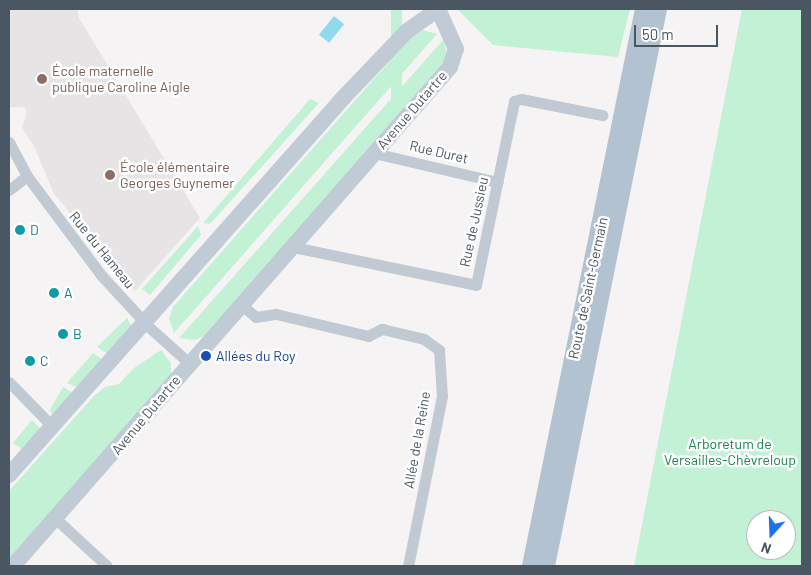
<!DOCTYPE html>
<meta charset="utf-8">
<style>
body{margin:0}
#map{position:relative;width:811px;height:575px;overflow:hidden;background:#f5f3f3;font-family:Barlow,sans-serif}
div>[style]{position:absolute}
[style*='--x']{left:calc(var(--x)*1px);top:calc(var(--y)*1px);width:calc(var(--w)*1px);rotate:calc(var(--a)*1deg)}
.education>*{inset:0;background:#e6e4e5}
.green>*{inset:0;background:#c3f1d5;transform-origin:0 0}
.water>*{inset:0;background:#90daee;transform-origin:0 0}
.minor>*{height:11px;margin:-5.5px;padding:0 5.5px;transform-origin:5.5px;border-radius:5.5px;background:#c1cad2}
.secondary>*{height:16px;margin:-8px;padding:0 8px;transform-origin:8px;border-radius:8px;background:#c1cbd6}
.primary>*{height:18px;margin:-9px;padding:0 9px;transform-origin:9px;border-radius:9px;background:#b3c2d1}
.dots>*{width:14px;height:14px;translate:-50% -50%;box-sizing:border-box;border:2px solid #fff;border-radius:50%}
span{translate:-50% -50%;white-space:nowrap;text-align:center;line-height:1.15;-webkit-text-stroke:5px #fff;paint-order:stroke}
.education-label{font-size:14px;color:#785e54}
.left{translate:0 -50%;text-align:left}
.street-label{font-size:14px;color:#4a5661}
.culture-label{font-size:14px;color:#0d838f}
.transit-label{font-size:14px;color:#164399}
.park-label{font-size:14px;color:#17864f}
.frame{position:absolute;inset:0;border:10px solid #4a5661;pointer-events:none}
.north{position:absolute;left:746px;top:510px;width:50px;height:50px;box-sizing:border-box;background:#fff;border:1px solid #b7bbc0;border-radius:50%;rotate:200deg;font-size:14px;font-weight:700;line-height:20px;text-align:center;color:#4a5661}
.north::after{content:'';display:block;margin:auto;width:18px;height:22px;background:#1a73e8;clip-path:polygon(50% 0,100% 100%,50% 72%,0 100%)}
.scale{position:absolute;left:634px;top:25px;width:84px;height:22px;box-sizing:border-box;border:2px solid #4a5661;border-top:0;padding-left:6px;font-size:15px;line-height:18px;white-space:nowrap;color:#4a5661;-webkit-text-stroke:4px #fff;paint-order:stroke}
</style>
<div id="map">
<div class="education">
<div style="clip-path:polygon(9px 9px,77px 9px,79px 18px,200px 218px,135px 291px,54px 194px,34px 146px,22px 128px,27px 112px,24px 107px,9px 107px)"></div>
</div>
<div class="green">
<div style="left:391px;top:9px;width:11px;height:115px"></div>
<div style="clip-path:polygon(457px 9px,630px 9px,618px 57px,493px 45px)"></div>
<div style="clip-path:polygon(evenodd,742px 9px,802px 9px,802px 566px,634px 566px,742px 9px,756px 520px,786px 520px,786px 550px,756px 550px,756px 520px)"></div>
<div style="clip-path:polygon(422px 30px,437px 34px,174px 333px,169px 319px,173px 307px,410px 38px)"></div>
<div style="clip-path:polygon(444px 39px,447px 58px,207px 335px,195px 340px,179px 338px)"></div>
<div style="clip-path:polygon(310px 99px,319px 103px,210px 224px,203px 223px)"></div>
<div style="clip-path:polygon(198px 226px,201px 235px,150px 295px,142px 289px)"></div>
<div style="clip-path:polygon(127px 318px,131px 325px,129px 334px,110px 355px,97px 347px)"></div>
<div style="clip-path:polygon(161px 350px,171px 363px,171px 380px,9px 561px,9px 491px,94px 396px,105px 387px,119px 384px,134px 368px)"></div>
<div style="clip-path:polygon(93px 353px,105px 361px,81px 389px,67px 383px)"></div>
<div style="left:63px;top:387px;width:14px;height:28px;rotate:30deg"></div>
<div style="clip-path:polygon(32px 420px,43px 431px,25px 451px,13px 443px)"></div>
</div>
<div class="water">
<div style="left:334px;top:16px;width:13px;height:24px;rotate:39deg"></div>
</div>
<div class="minor">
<div style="--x:9;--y:142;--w:38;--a:62"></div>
<div style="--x:27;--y:176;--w:124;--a:53.2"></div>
<div style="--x:101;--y:275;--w:71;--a:47.3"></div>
<div style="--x:149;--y:327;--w:54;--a:42"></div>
<div style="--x:374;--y:153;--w:127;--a:13.2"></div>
<div style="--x:9;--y:190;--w:23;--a:-38"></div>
<div style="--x:293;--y:247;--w:187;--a:11.7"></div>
<div style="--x:476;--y:285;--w:188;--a:-78.3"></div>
<div style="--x:514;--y:101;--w:7;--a:-16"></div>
<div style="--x:521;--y:99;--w:83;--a:11.2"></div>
<div style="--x:242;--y:305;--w:18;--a:41"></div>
<div style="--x:256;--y:317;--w:20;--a:-9"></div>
<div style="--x:276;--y:314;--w:95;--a:13.4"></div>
<div style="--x:368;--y:336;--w:16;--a:-27"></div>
<div style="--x:382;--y:329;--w:43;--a:13.4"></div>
<div style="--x:424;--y:339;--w:19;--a:36"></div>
<div style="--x:439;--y:350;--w:46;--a:86.3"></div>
<div style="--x:442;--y:396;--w:173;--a:101.3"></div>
<div style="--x:9;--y:382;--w:62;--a:45.7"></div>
<div style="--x:56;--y:519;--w:69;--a:42.7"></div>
</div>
<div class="secondary">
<div style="--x:9;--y:475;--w:505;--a:-48.45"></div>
<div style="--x:344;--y:97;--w:91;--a:-46.3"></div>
<div style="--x:407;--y:31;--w:38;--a:-35"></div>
<div style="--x:13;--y:566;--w:663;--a:-48.79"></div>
<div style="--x:450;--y:67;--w:19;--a:-72"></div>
<div style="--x:456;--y:49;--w:44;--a:-114.2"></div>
</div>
<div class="primary">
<div style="--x:531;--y:566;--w:568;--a:-78.53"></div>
<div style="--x:546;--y:566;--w:568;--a:-78.63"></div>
</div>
<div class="dots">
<div style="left:42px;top:79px;background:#8d6e63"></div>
<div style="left:110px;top:175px;background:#8d6e63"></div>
<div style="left:20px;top:230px;background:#0f9aa8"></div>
<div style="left:54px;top:293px;background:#0f9aa8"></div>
<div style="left:63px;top:334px;background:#0f9aa8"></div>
<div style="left:206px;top:356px;background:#1a4fb4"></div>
<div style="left:30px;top:361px;background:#0f9aa8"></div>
</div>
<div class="education-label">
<span class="left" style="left:52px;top:79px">École maternelle<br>publique Caroline Aigle</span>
<span class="left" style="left:120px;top:175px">École élémentaire<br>Georges Guynemer</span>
</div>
<div class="street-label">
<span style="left:412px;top:110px;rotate:-49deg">Avenue Dutartre</span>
<span style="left:439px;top:152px;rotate:13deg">Rue Duret</span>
<span style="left:474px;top:222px;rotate:-78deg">Rue de Jussieu</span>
<span style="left:102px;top:250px;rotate:51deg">Rue du Hameau</span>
<span style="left:588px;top:288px;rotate:-78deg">Route de Saint-Germain</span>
<span style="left:146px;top:415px;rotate:-50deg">Avenue Dutartre</span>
<span style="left:417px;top:440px;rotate:-80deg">Allée de la Reine</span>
</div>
<div class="culture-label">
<span class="left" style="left:30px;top:230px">D</span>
<span class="left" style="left:64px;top:293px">A</span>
<span class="left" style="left:73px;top:334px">B</span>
<span class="left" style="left:40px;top:361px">C</span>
</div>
<div class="transit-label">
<span class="left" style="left:216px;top:356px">Allées du Roy</span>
</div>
<div class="park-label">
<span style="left:730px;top:452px">Arboretum de<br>Versailles-Chèvreloup</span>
</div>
<div class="frame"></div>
<div class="north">N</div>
<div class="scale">50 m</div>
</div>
